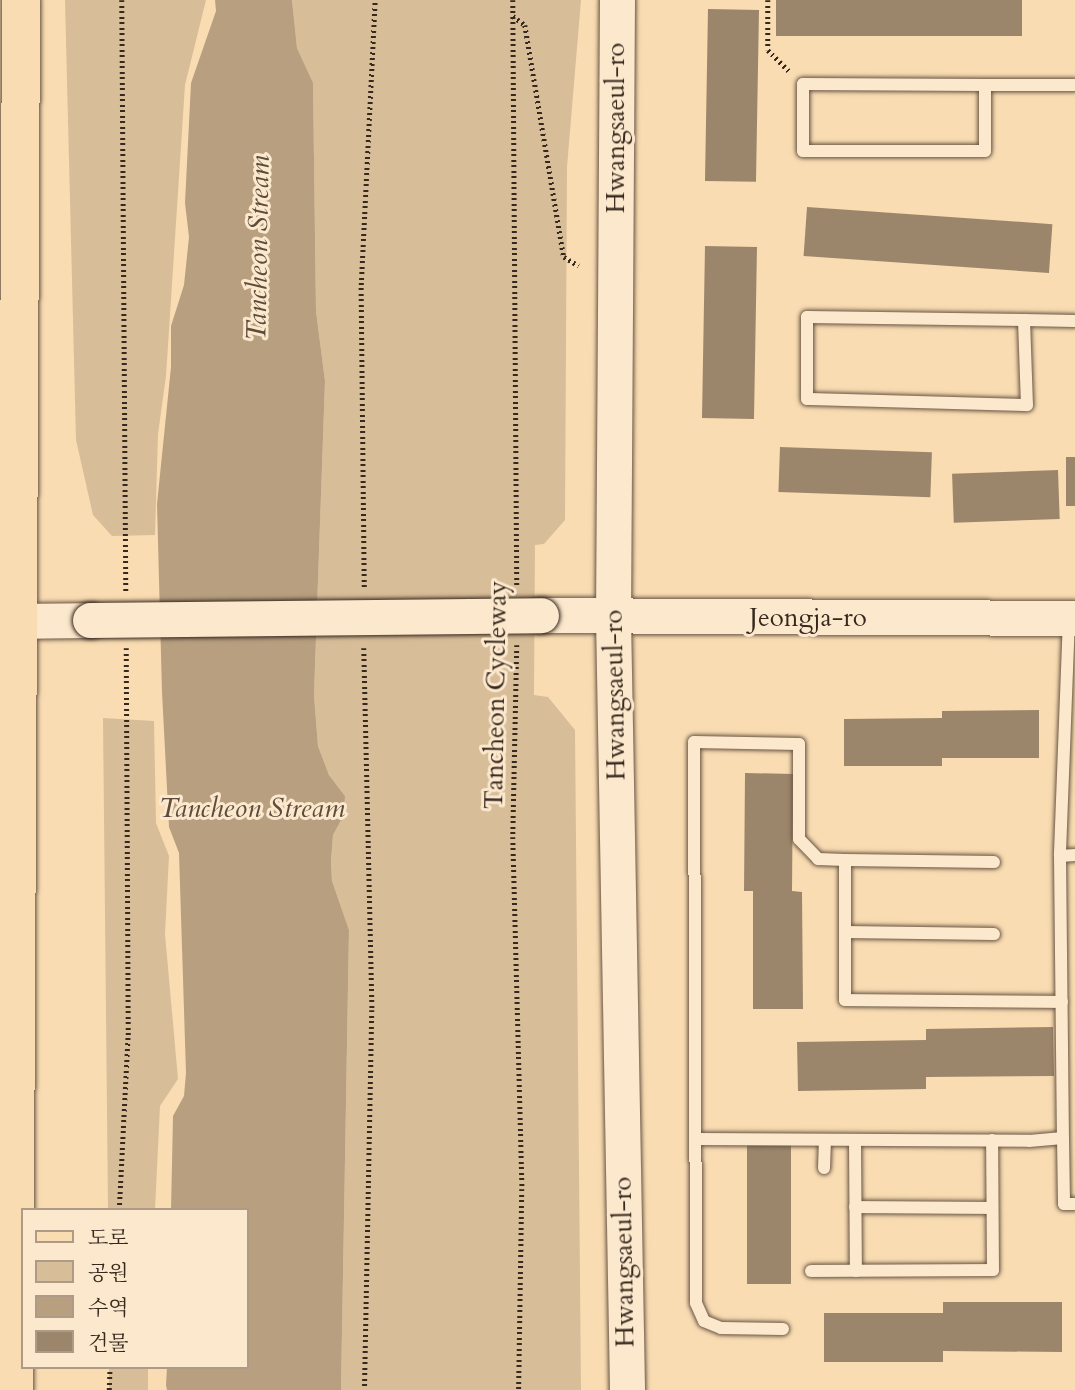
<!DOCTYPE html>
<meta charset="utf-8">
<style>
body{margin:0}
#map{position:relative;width:1075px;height:1390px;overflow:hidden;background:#f9dcb2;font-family:Cardo,"Noto Serif KR",serif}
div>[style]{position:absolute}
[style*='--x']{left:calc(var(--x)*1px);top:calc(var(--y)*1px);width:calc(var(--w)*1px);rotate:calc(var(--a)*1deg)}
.green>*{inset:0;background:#d8bd99;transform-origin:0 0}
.water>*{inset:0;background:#b79f80}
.building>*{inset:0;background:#9c866b;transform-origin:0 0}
.path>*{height:4.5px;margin-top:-2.25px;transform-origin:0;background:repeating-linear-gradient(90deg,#37281e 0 2px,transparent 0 5.5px)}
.roads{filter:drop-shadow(0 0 2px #685543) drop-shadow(0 0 2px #685543)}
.lane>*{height:12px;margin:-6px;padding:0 6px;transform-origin:6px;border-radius:6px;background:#fbe8cd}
.secondary>*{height:35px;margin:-17.5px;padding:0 17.5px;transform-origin:17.5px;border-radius:17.5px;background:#fbe8cd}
.primary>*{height:38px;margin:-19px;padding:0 19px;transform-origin:19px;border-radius:19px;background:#f9dcb2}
.bridges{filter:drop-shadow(0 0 2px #37281e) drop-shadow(0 0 2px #37281e)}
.secondary-bridge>*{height:35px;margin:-17.5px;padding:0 17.5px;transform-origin:17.5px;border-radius:17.5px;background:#fbe8cd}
span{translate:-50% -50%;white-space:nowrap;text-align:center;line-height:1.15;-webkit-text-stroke:6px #fbe8cd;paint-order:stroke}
.street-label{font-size:26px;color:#37281e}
.water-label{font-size:28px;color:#5d4c3b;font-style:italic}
.legend{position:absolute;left:21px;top:1208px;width:228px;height:161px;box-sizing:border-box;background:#fbe8cd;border:2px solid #ad9b87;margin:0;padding:9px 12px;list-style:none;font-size:21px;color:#37281e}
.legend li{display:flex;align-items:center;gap:14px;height:35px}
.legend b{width:35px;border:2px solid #ad9b87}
</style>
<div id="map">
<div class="green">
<div style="clip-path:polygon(65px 0,206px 0,185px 85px,166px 376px,158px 434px,155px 535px,112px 536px,93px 515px,76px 440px)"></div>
<div style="clip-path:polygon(292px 0,581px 0,567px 167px,565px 520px,544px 544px,535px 545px,534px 695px,548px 697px,575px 730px,581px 1390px,341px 1390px,349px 930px,332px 881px,331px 862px,333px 835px,344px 815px,345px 796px,329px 775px,318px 746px,314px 695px,325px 381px,316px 311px,313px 84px,297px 48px)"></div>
<div style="clip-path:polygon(103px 718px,154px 721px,156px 823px,169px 856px,165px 934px,178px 1079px,160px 1106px,155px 1210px,108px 1210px)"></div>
<div style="left:109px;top:1367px;width:39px;height:23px"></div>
</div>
<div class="water">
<div style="clip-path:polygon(215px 0,292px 0,297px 48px,313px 83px,316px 311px,325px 381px,314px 695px,318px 746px,329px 775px,345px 796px,344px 815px,333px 835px,331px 862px,332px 881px,349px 930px,341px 1390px,167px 1390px,166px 1385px,167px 1367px,247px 1367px,247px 1210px,171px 1210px,173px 1116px,184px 1096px,186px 1073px,179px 853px,169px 827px,162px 692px,157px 504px,171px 367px,171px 326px,184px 285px,189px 237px,185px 203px,191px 83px,216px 11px)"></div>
</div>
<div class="building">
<div style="left:776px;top:0;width:246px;height:36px"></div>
<div style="left:708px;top:9px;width:51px;height:172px;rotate:1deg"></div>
<div style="left:807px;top:207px;width:246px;height:49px;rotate:4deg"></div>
<div style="left:705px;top:246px;width:52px;height:172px;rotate:1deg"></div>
<div style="left:780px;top:447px;width:152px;height:45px;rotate:2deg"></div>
<div style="left:1066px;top:457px;width:9px;height:49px"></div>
<div style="left:1058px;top:470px;width:49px;height:106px;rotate:88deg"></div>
<div style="clip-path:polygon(1039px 710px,1039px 758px,942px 758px,942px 766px,844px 766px,844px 719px,942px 718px,942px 711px)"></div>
<div style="clip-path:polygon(745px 773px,793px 774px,792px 891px,802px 892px,803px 1009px,753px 1009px,753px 891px,744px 891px)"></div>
<div style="clip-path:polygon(1053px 1027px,1054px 1076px,926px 1077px,926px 1089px,798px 1091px,797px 1042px,926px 1040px,926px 1029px)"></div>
<div style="left:747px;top:1144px;width:44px;height:140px"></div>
<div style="clip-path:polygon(943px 1302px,1062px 1302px,1062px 1352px,943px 1351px,943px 1362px,824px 1362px,824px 1313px,943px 1313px)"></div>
</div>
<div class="path">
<div style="--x:122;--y:0;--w:591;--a:89.61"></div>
<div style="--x:513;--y:0;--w:587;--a:89.61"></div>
<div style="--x:768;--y:0;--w:50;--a:90"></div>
<div style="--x:768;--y:50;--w:30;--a:45"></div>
<div style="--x:513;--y:16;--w:15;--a:37"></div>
<div style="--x:525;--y:25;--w:235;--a:80.5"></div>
<div style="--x:564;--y:257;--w:17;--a:31"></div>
<div style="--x:364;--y:587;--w:302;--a:-90.6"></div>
<div style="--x:361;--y:285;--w:285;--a:-87.2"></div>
<div style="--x:517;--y:645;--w:192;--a:91.2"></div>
<div style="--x:513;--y:837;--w:352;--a:88.5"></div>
<div style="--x:522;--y:1189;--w:201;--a:90.9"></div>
<div style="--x:364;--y:648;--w:362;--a:88.7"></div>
<div style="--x:372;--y:1010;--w:380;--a:91.1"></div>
<div style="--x:119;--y:1210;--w:175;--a:-87.1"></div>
<div style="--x:128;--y:1035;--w:387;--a:-90.3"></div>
<div style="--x:109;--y:1390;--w:23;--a:-88"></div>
</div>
<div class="roads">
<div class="lane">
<div style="--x:985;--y:85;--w:66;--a:90"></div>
<div style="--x:985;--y:151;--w:182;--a:180"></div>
<div style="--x:803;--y:151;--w:67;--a:-90"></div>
<div style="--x:803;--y:84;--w:182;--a:0.3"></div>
<div style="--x:985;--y:85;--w:90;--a:0"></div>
<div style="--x:1024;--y:320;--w:85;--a:88"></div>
<div style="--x:1027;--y:405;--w:220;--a:-178.4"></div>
<div style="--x:807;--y:399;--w:82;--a:-90"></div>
<div style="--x:807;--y:317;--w:217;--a:0.8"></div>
<div style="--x:1024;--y:320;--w:51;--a:1.1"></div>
<div style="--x:1069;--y:618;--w:238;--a:92.2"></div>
<div style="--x:1060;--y:856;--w:282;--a:89.4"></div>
<div style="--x:1063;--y:1138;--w:66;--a:89.1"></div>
<div style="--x:1064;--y:1204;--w:11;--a:0"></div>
<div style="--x:1060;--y:856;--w:15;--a:-4"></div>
<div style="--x:845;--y:860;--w:149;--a:0.8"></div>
<div style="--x:845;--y:932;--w:149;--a:0.8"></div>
<div style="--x:696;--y:1139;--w:333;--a:0.3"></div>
<div style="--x:1029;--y:1141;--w:34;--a:-5"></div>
<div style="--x:855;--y:1140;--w:131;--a:89.6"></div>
<div style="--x:824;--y:1168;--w:28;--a:-88"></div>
<div style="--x:855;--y:1207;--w:137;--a:0.4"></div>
<div style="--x:811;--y:1271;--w:182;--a:-0.3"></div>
<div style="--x:993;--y:1270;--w:130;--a:-90.4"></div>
<div style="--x:783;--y:1329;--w:62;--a:-179.1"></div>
<div style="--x:721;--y:1328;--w:18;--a:-158"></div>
<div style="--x:704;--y:1321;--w:20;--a:-114"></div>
<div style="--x:696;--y:1303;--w:561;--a:-90.2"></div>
<div style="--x:694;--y:742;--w:105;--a:1.1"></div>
<div style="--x:799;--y:744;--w:95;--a:90"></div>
<div style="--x:799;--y:839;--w:28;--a:46"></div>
<div style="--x:818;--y:859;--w:27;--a:2"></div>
<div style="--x:845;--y:860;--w:140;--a:90"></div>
<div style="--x:845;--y:1000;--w:217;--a:0.5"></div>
</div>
<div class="secondary">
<div style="--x:617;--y:0;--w:617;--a:90.37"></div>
<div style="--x:613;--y:617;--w:773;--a:88.96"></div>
<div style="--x:541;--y:615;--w:534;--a:0.32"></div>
<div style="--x:0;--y:621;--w:90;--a:-0.6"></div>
</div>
<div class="primary">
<div style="--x:14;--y:1390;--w:1390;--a:-89.71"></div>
</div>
</div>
<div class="bridges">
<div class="secondary-bridge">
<div style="--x:90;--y:620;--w:451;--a:-0.6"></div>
</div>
</div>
<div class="street-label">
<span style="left:616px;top:128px;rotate:-90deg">Hwangsaeul-ro</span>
<span style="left:808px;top:618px">Jeongja-ro</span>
<span style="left:496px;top:695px;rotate:-89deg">Tancheon Cycleway</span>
<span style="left:615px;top:695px;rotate:-91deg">Hwangsaeul-ro</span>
<span style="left:624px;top:1262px;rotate:-91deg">Hwangsaeul-ro</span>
</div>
<div class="water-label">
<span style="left:258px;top:248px;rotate:-89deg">Tancheon Stream</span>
<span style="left:252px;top:808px">Tancheon Stream</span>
</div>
<ul class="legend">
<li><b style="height:9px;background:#f9dcb2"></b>도로</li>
<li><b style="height:19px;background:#d8bd99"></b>공원</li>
<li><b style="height:19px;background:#b79f80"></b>수역</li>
<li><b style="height:19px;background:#9c866b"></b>건물</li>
</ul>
</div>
